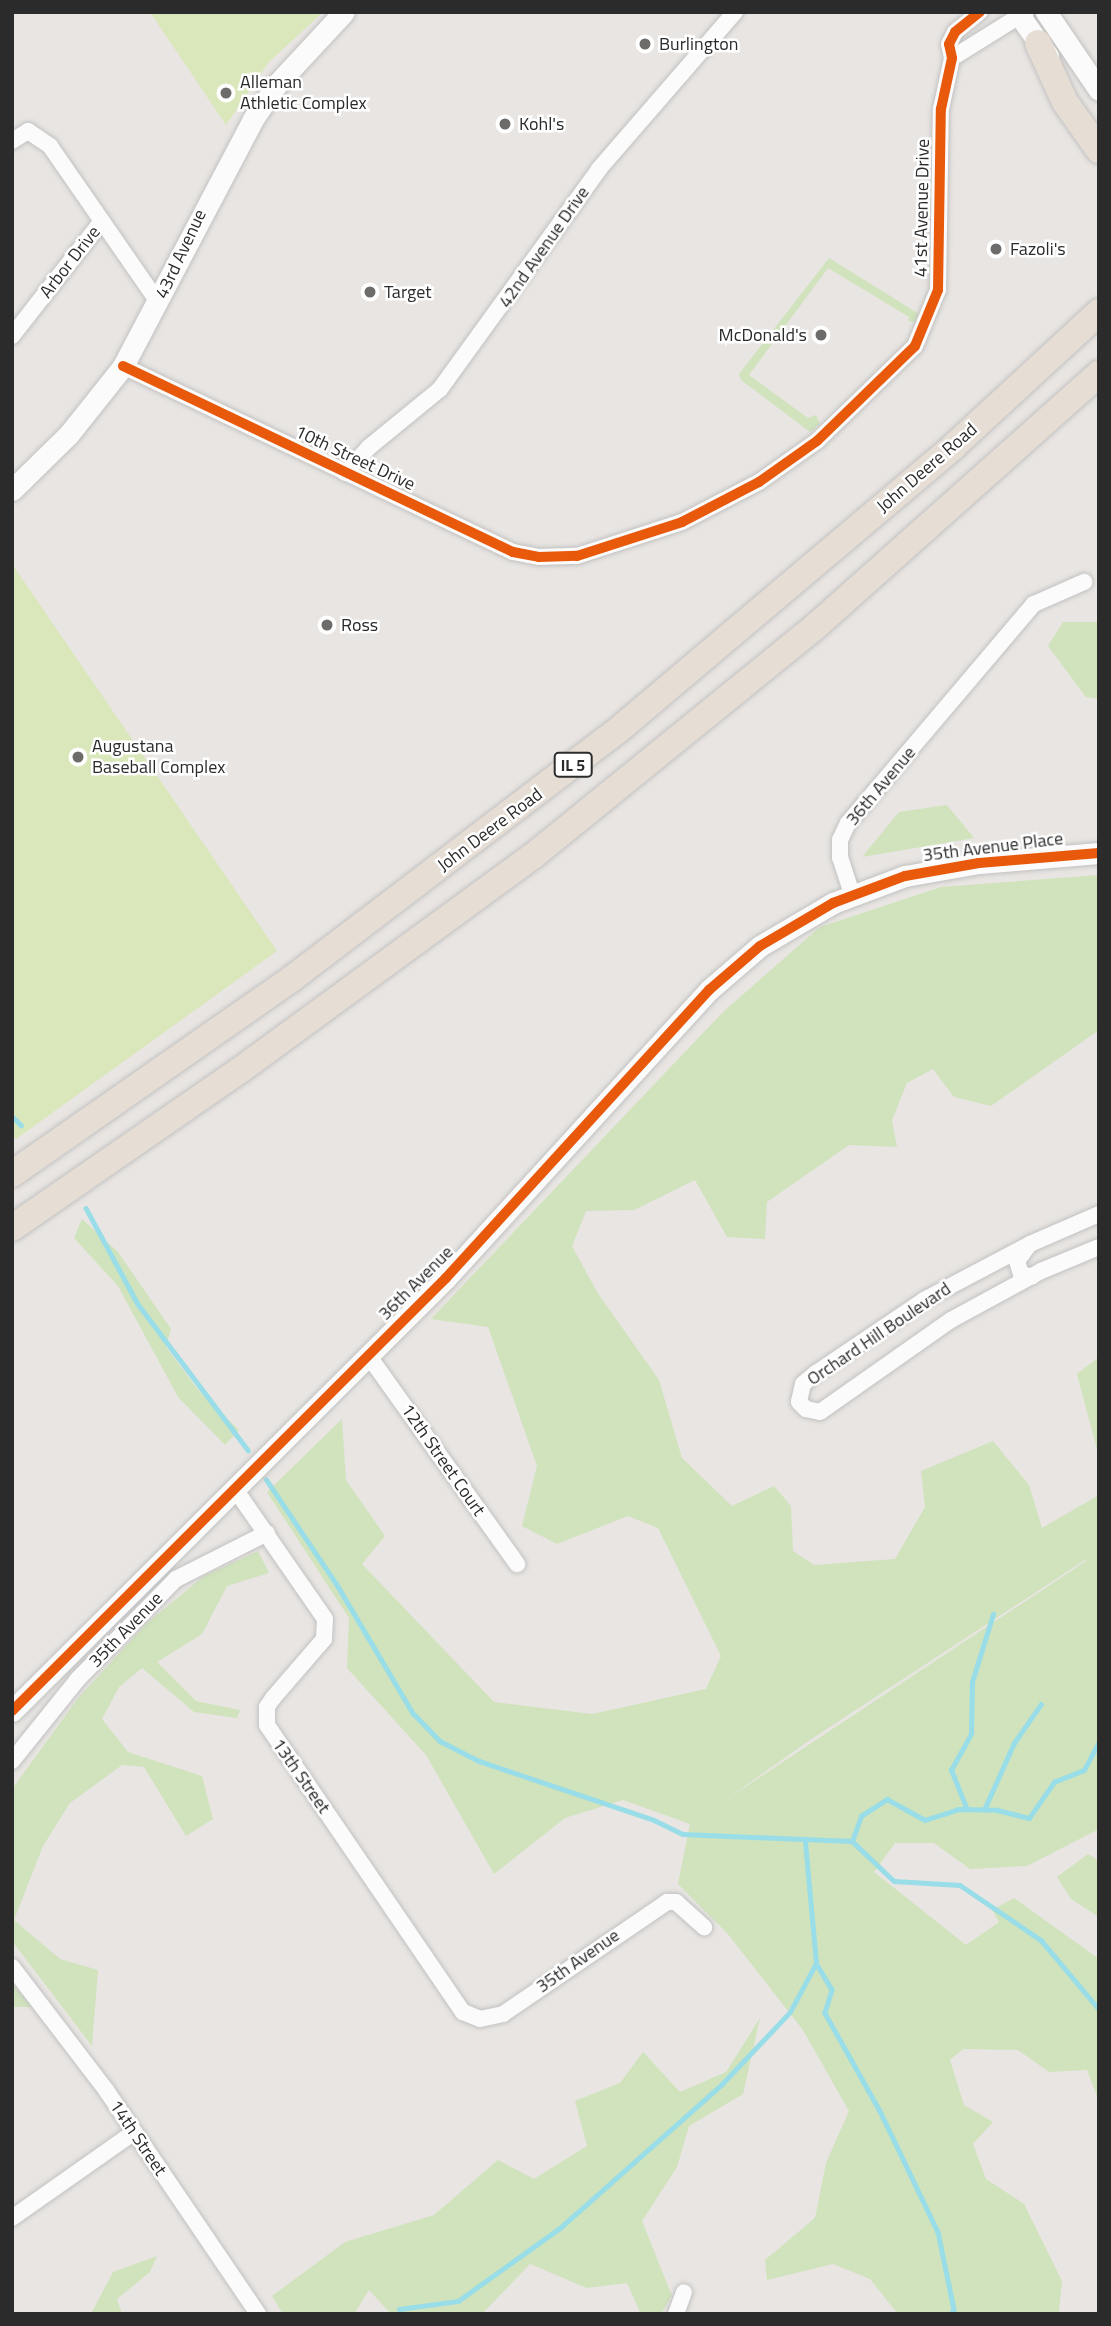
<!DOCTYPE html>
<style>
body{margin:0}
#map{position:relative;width:1111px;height:2326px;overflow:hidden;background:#e8e5e2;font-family:"Titillium Web",sans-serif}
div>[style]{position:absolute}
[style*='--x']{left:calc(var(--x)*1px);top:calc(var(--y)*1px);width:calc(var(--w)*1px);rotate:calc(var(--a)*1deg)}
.green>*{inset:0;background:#d0e3bc}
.pitch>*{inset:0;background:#dae7ba}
.stream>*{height:4.5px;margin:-2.25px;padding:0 2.25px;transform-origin:2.25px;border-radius:2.25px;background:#98dde8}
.roads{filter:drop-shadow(0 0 2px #c2c2c2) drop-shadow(0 0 2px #c2c2c2)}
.minor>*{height:16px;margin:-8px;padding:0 8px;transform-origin:8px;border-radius:8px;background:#fcfbfb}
.tertiary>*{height:21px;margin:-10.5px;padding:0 10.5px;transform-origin:10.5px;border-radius:10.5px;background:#fcfbfb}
.trunk>*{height:26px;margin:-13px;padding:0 13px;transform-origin:13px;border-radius:13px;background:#e6ded4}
.cycleway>*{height:10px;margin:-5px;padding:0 5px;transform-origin:5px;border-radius:5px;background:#e8590c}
.dots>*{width:19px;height:19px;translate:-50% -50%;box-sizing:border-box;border:4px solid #fff;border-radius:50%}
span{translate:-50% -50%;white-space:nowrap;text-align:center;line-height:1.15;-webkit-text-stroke:5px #fff;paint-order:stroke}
.shield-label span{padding:2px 5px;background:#fff;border:2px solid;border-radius:5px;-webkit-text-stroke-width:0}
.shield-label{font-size:16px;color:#2b2b2b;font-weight:700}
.poi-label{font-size:18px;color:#2b2b2b}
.left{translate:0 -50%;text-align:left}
.right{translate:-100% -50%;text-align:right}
.street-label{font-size:18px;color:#2b2b2b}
.frame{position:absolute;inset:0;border:14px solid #2b2b2b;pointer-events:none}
</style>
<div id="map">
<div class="green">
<div style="clip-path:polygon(829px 258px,919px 314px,915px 322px,908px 321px,909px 317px,828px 268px,749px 375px,808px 418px,816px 415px,820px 424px,810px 432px,741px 380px,739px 374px)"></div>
<div style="clip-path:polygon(1063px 622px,1099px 622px,1099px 699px,1086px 697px,1048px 646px)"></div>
<div style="clip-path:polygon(947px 805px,974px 838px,862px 857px,899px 812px)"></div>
<div style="clip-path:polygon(evenodd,1099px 875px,1099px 1030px,991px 1106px,954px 1097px,933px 1069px,907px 1083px,892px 1120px,897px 1147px,849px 1145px,767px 1202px,765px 1239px,727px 1237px,695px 1180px,634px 1210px,586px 1211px,572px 1246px,597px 1292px,659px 1380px,682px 1458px,732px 1506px,774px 1486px,791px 1506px,793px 1551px,814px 1565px,895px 1559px,925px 1507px,921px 1471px,993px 1441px,1029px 1485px,1042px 1528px,1099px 1495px,1099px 1829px,1027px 1866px,970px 1869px,934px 1843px,895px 1843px,874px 1872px,966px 1945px,999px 1922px,992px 1910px,1014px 1898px,1099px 1959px,1099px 2101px,1087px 2070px,1049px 2072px,1018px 2050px,963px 2049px,950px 2060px,964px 2105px,993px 2122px,973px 2144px,986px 2179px,1024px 2204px,1062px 2281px,1059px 2312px,898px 2314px,870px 2279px,833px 2264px,767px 2280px,765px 2260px,815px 2218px,826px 2163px,849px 2111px,803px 2030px,727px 1933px,678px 1884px,690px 1824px,623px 1800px,565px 1818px,494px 1874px,426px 1755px,347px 1668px,349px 1618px,267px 1492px,342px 1419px,346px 1480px,385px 1536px,362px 1564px,494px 1702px,592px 1714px,706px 1689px,721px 1656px,658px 1528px,628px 1516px,557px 1544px,522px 1526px,537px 1466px,488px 1327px,431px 1319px,723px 1012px,820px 927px,941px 887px,1099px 875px,1085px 1560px,1086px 1561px,721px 1803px,810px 1740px,1085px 1560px)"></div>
<div style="clip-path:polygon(82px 1219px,118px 1252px,171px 1329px,166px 1347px,199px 1391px,239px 1430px,225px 1445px,178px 1397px,118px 1286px,74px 1238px)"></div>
<div style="clip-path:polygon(1099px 1357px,1099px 1457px,1077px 1374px)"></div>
<div style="clip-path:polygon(258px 1551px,269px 1573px,227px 1586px,202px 1634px,157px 1662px,196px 1701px,240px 1710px,237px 1718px,194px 1712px,142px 1668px,119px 1687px,102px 1719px,128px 1752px,202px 1776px,213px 1819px,186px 1836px,144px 1767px,122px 1765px,70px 1803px,43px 1846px,14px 1920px,60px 1959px,98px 1970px,92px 2046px,12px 1941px,12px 1789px,79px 1697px,147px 1623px,204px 1576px)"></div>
<div style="clip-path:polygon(1088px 1854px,1099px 1861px,1099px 1917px,1071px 1899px,1057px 1877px)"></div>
<div style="clip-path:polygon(12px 1983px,32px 2007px,12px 2007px)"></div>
<div style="clip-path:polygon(760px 2018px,743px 2094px,689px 2126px,677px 2167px,642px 2221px,672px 2296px,661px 2314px,641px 2314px,627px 2283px,587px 2288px,530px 2264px,482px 2314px,391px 2314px,369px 2290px,354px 2314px,283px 2314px,272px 2296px,345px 2242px,434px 2215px,498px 2160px,534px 2179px,587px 2146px,575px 2101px,620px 2083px,643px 2052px,680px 2092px,726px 2072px)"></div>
<div style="clip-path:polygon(157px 2256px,150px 2272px,117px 2299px,122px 2314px,91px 2314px,113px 2272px)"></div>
</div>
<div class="pitch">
<div style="clip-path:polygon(150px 12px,318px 12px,320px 15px,269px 62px,226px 125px)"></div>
<div style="clip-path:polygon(12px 564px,277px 951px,16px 1139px,12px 1134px)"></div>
</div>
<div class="stream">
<div style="--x:12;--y:1116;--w:13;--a:45"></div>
<div style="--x:86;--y:1208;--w:109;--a:61.6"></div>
<div style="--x:138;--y:1304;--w:183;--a:53"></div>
<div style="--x:266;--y:1479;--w:125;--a:56.1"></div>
<div style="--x:336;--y:1583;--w:151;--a:59.4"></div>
<div style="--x:413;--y:1713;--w:39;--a:46"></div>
<div style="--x:440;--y:1741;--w:44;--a:27.1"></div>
<div style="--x:479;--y:1761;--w:185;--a:18.6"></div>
<div style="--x:654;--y:1820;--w:32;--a:26"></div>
<div style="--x:683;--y:1834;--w:169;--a:2.4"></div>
<div style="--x:852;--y:1841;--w:58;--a:43.6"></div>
<div style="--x:894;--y:1881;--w:66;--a:3.5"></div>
<div style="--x:960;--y:1885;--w:98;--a:34.2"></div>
<div style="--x:1041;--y:1940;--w:90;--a:50"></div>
<div style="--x:967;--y:1810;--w:43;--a:-111.8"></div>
<div style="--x:951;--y:1770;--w:41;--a:-60.9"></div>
<div style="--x:971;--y:1734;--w:52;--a:-88.9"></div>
<div style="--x:972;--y:1682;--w:71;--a:-72.8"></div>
<div style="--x:984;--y:1810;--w:73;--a:-65.9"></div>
<div style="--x:1014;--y:1743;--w:47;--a:-55.3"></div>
<div style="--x:852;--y:1841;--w:27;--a:-70"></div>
<div style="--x:861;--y:1816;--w:31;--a:-33"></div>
<div style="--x:887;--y:1799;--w:43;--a:28.9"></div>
<div style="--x:925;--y:1820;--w:35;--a:-18"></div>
<div style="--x:958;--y:1809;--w:39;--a:1"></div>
<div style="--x:997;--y:1810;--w:33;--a:14"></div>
<div style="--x:1029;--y:1818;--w:44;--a:-55.2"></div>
<div style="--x:1054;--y:1782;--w:32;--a:-22"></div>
<div style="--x:1084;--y:1770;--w:32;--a:-62"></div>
<div style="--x:816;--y:1963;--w:31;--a:59"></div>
<div style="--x:832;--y:1990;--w:24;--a:107"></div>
<div style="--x:825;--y:2013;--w:112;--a:60.7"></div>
<div style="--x:880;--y:2111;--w:134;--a:64.4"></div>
<div style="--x:938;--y:2232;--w:79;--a:78.3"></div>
<div style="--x:954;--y:2309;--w:6;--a:121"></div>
<div style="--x:399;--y:2309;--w:60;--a:-7.7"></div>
<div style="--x:458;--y:2301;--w:125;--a:-35.6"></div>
<div style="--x:560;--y:2228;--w:215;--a:-41.6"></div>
<div style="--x:721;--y:2085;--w:100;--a:-46.6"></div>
<div style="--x:790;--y:2012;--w:55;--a:-62"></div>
<div style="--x:816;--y:1963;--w:122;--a:-95.2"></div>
</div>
<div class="roads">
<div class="minor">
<div style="--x:952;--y:58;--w:87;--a:-31.9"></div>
<div style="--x:12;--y:141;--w:19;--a:-32"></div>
<div style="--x:28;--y:131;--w:27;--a:34"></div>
<div style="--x:50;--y:146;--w:190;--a:55.3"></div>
<div style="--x:12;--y:336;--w:146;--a:-52"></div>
<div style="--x:123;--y:366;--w:432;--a:25.5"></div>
<div style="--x:513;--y:552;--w:26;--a:11"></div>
<div style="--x:539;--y:557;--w:38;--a:-2"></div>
<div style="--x:577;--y:556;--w:110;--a:-17.9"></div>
<div style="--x:682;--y:522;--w:87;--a:-27.5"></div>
<div style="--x:759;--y:482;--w:71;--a:-35.3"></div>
<div style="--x:817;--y:441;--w:136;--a:-44.1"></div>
<div style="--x:915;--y:346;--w:61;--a:-67.7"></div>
<div style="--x:938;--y:290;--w:181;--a:-89.1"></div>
<div style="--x:941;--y:109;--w:52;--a:-77.8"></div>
<div style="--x:952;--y:58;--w:14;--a:-102"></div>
<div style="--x:949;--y:44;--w:13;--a:-63"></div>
<div style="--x:955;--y:32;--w:32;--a:-39"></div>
<div style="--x:345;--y:473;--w:34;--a:-47"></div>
<div style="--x:368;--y:448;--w:93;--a:-39.3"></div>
<div style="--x:440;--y:389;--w:271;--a:-54.1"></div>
<div style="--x:599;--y:169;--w:208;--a:-49.1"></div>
<div style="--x:852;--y:894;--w:38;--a:-108"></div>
<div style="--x:840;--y:858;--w:18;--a:-90"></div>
<div style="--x:840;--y:840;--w:19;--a:-65"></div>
<div style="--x:848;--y:823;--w:287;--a:-49.7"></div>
<div style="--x:1034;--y:604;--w:55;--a:-23.7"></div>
<div style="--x:1099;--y:1214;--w:75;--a:156.5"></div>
<div style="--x:1030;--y:1244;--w:120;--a:152.2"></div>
<div style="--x:924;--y:1300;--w:130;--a:145.9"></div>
<div style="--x:816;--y:1373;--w:17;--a:140"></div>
<div style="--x:803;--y:1384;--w:18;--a:103"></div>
<div style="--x:799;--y:1402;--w:10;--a:45"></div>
<div style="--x:806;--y:1409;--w:14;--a:12"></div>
<div style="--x:820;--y:1412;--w:160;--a:-35.1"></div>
<div style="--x:951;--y:1320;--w:102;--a:-28.6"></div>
<div style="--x:1041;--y:1271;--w:63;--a:-22.5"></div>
<div style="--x:1029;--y:1245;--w:20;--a:127"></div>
<div style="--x:1017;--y:1261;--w:14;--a:73"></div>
<div style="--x:1021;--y:1274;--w:11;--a:15"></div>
<div style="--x:368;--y:1355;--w:257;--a:54.5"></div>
<div style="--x:235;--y:1489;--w:158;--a:55.3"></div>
<div style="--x:325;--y:1619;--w:20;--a:93"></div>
<div style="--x:324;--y:1639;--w:78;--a:130.8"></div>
<div style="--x:273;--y:1698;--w:11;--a:124"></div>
<div style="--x:267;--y:1707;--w:18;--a:90"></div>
<div style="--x:267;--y:1725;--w:348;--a:55.7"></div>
<div style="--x:463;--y:2012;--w:18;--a:22"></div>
<div style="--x:480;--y:2019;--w:24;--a:-12"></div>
<div style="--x:503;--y:2014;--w:199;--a:-34.3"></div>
<div style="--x:667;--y:1902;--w:9;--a:0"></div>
<div style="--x:676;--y:1902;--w:38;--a:42"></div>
<div style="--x:12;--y:1761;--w:105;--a:-51.2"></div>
<div style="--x:78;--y:1679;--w:140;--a:-45.6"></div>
<div style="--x:176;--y:1579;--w:102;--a:-26.8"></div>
<div style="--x:12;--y:1967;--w:155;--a:52.6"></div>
<div style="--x:106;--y:2090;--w:271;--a:55.8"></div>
<div style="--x:12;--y:2218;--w:148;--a:-35.1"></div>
<div style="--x:676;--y:2314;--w:23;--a:-70"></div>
</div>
<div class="tertiary">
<div style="--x:1017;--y:12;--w:54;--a:54.8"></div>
<div style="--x:1046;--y:12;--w:94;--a:55.8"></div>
<div style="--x:12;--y:490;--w:80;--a:-44.5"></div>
<div style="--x:69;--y:434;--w:87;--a:-51.5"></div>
<div style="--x:123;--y:366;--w:279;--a:-62.2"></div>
<div style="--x:253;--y:119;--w:42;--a:-55.6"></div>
<div style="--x:277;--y:84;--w:98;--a:-47.1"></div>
<div style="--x:12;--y:1711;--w:613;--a:-44.93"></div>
<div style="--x:446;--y:1278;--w:390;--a:-47.6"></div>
<div style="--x:709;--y:990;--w:67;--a:-40.8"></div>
<div style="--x:760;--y:946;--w:85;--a:-30.5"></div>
<div style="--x:833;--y:903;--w:77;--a:-20.6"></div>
<div style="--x:905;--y:876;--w:75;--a:-10"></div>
<div style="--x:979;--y:863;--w:120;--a:-4.8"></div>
</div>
<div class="trunk">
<div style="--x:1038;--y:43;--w:65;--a:65.4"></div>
<div style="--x:1065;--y:102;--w:59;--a:54.7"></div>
<div style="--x:12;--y:1174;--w:344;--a:-34.9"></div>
<div style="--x:294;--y:977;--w:414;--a:-37.3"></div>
<div style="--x:623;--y:726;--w:435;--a:-40.2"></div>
<div style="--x:955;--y:445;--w:196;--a:-42.7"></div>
<div style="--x:12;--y:1228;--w:276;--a:-34.7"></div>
<div style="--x:239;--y:1071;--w:364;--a:-36.2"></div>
<div style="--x:533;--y:856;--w:365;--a:-39.1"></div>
<div style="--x:816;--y:626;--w:379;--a:-41.7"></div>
</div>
</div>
<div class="cycleway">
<div style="--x:123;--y:366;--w:432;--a:25.5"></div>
<div style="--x:513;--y:552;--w:26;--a:11"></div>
<div style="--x:539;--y:557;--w:38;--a:-2"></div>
<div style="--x:577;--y:556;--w:110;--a:-17.9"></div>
<div style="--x:682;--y:522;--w:87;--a:-27.5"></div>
<div style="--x:759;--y:482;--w:71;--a:-35.3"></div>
<div style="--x:817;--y:441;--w:136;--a:-44.1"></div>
<div style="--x:915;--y:346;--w:61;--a:-67.7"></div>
<div style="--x:938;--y:290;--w:181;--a:-89.1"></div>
<div style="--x:941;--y:109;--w:52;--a:-77.8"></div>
<div style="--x:952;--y:58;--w:14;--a:-102"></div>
<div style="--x:949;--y:44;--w:13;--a:-63"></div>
<div style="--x:955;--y:32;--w:32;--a:-39"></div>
<div style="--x:12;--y:1711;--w:613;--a:-44.93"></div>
<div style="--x:446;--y:1278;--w:390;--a:-47.6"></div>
<div style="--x:709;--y:990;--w:67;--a:-40.8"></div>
<div style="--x:760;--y:946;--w:85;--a:-30.5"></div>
<div style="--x:833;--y:903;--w:77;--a:-20.6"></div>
<div style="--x:905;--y:876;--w:75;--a:-10"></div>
<div style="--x:979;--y:863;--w:120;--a:-4.8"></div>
</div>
<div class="dots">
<div style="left:645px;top:44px;background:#6d6c6b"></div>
<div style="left:226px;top:93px;background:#6d6c6b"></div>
<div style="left:505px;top:124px;background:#6d6c6b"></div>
<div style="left:996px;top:249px;background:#6d6c6b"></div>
<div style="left:370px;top:292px;background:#6d6c6b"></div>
<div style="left:821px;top:335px;background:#6d6c6b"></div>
<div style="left:327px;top:625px;background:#6d6c6b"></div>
<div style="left:78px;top:757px;background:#6d6c6b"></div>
</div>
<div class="shield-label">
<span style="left:573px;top:765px">IL 5</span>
</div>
<div class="poi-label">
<span class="left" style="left:659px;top:44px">Burlington</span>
<span class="left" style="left:240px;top:93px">Alleman<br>Athletic Complex</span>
<span class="left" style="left:519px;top:124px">Kohl's</span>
<span class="left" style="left:1010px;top:249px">Fazoli's</span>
<span class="left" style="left:384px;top:292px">Target</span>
<span class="right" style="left:807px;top:335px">McDonald's</span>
<span class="left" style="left:341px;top:625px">Ross</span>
<span class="left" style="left:92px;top:757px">Augustana<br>Baseball Complex</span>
</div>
<div class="street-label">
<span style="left:922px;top:208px;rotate:-89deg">41st Avenue Drive</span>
<span style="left:544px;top:247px;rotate:-55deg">42nd Avenue Drive</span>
<span style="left:181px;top:254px;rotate:-65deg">43rd Avenue</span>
<span style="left:70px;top:262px;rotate:-52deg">Arbor Drive</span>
<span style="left:355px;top:458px;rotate:25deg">10th Street Drive</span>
<span style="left:927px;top:468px;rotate:-41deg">John Deere Road</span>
<span style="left:881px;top:786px;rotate:-50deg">36th Avenue</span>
<span style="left:490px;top:830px;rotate:-37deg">John Deere Road</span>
<span style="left:993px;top:847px;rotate:-7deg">35th Avenue Place</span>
<span style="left:416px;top:1283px;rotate:-45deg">36th Avenue</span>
<span style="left:879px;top:1334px;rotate:-34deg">Orchard Hill Boulevard</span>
<span style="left:443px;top:1460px;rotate:55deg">12th Street Court</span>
<span style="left:126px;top:1630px;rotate:-46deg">35th Avenue</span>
<span style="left:301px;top:1776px;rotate:55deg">13th Street</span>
<span style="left:578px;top:1961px;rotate:-35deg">35th Avenue</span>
<span style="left:138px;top:2138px;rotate:56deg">14th Street</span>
</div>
<div class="frame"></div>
</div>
